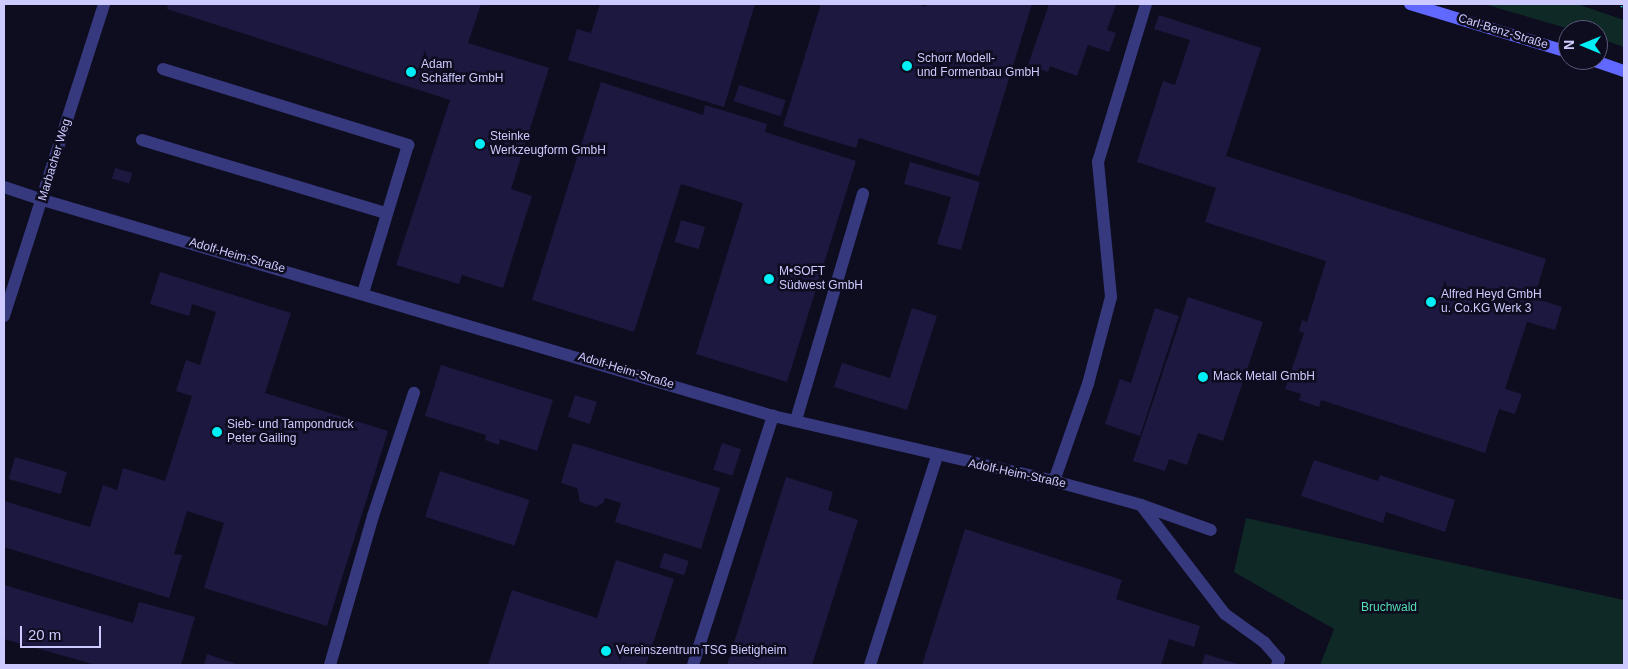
<!DOCTYPE html>
<meta charset="utf-8">
<style>
body{margin:0}
#map{position:relative;width:1628px;height:669px;overflow:hidden;background:#0e0c1f;font-family:Arial,sans-serif}
div>[style]{position:absolute}
[style*='--x']{left:calc(var(--x)*1px);top:calc(var(--y)*1px);width:calc(var(--w)*1px);rotate:calc(var(--a)*1deg)}
.green>*{inset:0;background:#0f2926}
.building>*{inset:0;background:#1d1840;transform-origin:0 0}
.lane>*{height:12px;margin:-6px;padding:0 6px;transform-origin:6px;border-radius:6px;background:#37397e}
.street>*{height:12px;margin:-6px;padding:0 6px;transform-origin:6px;border-radius:6px;background:#37397e}
.secondary>*{height:12px;margin:-6px;padding:0 6px;transform-origin:6px;border-radius:6px;background:#6168ff}
.rail>*{height:5.5px;margin-top:-2.75px;transform-origin:0;background:repeating-linear-gradient(90deg,#0e0c1f 0 11px,#00eef5 0 22px);box-sizing:border-box;border-block:1px solid #00eef5}
.dots>*{width:14px;height:14px;translate:-50% -50%;box-sizing:border-box;border:2px solid #0e0c1f;border-radius:50%}
span{translate:-50% -50%;white-space:nowrap;text-align:center;line-height:1.15;-webkit-text-stroke:5px #0e0c1f;paint-order:stroke}
.street-label{font-size:12px;color:#cccaff}
.poi-label{font-size:12px;color:#cccaff}
.left{translate:0 -50%;text-align:left}
.park-label{font-size:12px;color:#56dfb3}
.frame{position:absolute;inset:0;border:5px solid #cccaff;pointer-events:none}
.north{position:absolute;left:1558px;top:20px;width:50px;height:50px;box-sizing:border-box;background:#0e0c1f;border:1px solid #5a5879;border-radius:50%;rotate:270deg;font-size:14px;font-weight:700;line-height:20px;text-align:center;color:#cccaff}
.north::after{content:'';display:block;margin:auto;width:18px;height:22px;background:#00eef5;clip-path:polygon(50% 0,100% 100%,50% 72%,0 100%)}
.scale{position:absolute;left:20px;top:626px;width:81px;height:22px;box-sizing:border-box;border:2px solid #cccaff;border-top:0;padding-left:6px;font-size:15px;line-height:18px;white-space:nowrap;color:#cccaff;-webkit-text-stroke:4px #0e0c1f;paint-order:stroke}
</style>
<div id="map">
<div class="green">
<div style="clip-path:polygon(1484px 4px,1577px 4px,1624px 20px,1624px 47px,1598px 38px,1598px 30px,1573px 30px)"></div>
<div style="clip-path:polygon(1246px 518px,1624px 600px,1624px 665px,1320px 665px,1334px 629px,1234px 572px)"></div>
</div>
<div class="building">
<div style="clip-path:polygon(168px 4px,481px 4px,468px 43px,549px 68px,511px 189px,532px 196px,503px 288px,462px 275px,459px 284px,396px 265px,450px 100px,167px 9px)"></div>
<div style="clip-path:polygon(600px 4px,755px 4px,724px 107px,568px 60px,577px 29px,591px 33px)"></div>
<div style="clip-path:polygon(821px 4px,916px 4px,926px 7px,927px 4px,1032px 4px,979px 176px,859px 138px,856px 148px,783px 126px)"></div>
<div style="clip-path:polygon(1049px 4px,1116px 5px,1107px 30px,1116px 33px,1109px 52px,1088px 45px,1077px 76px,1050px 66px,1048px 72px,1028px 65px)"></div>
<div style="clip-path:polygon(1159px 15px,1261px 48px,1226px 156px,1546px 259px,1534px 298px,1562px 307px,1555px 330px,1527px 322px,1505px 389px,1522px 394px,1515px 414px,1499px 409px,1485px 453px,1321px 400px,1319px 407px,1299px 400px,1301px 394px,1285px 389px,1304px 333px,1299px 331px,1302px 320px,1307px 322px,1326px 261px,1205px 222px,1216px 188px,1137px 162px,1163px 81px,1175px 85px,1190px 40px,1154px 29px)"></div>
<div style="clip-path:polygon(601px 82px,703px 115px,705px 105px,767px 124px,765px 132px,856px 161px,787px 382px,696px 354px,743px 203px,681px 184px,634px 332px,532px 300px)"></div>
<div style="left:739px;top:85px;width:49px;height:17px;rotate:18deg"></div>
<div style="clip-path:polygon(910px 162px,980px 182px,961px 250px,937px 244px,951px 197px,904px 184px)"></div>
<div style="left:115px;top:168px;width:18px;height:11px;rotate:16deg"></div>
<div style="left:681px;top:220px;width:25px;height:23px;rotate:16deg"></div>
<div style="clip-path:polygon(160px 272px,291px 313px,265px 393px,388px 431px,327px 626px,204px 588px,224px 523px,187px 511px,174px 554px,182px 555px,169px 598px,4px 547px,4px 501px,90px 527px,103px 485px,117px 490px,123px 468px,165px 481px,192px 396px,176px 391px,186px 360px,200px 365px,216px 312px,192px 304px,189px 316px,150px 304px)"></div>
<div style="clip-path:polygon(1188px 297px,1263px 322px,1223px 441px,1198px 433px,1187px 465px,1169px 459px,1165px 471px,1133px 461px)"></div>
<div style="clip-path:polygon(912px 308px,937px 316px,907px 410px,834px 387px,842px 363px,890px 378px)"></div>
<div style="clip-path:polygon(1155px 308px,1179px 316px,1140px 436px,1105px 424px,1120px 379px,1131px 383px)"></div>
<div style="clip-path:polygon(441px 365px,553px 400px,537px 451px,500px 439px,499px 445px,485px 440px,486px 435px,425px 416px)"></div>
<div style="left:575px;top:395px;width:23px;height:23px;rotate:18deg"></div>
<div style="clip-path:polygon(573px 443px,720px 488px,701px 549px,615px 522px,621px 503px,605px 498px,603px 503px,596px 507px,580px 502px,577px 488px,561px 483px)"></div>
<div style="left:722px;top:443px;width:20px;height:28px;rotate:18deg"></div>
<div style="left:15px;top:457px;width:54px;height:23px;rotate:16deg"></div>
<div style="clip-path:polygon(1314px 460px,1378px 481px,1380px 475px,1455px 500px,1445px 532px,1386px 512px,1383px 523px,1301px 496px)"></div>
<div style="left:440px;top:471px;width:94px;height:48px;rotate:18deg"></div>
<div style="clip-path:polygon(786px 477px,833px 492px,828px 510px,858px 520px,812px 665px,727px 665px)"></div>
<div style="clip-path:polygon(965px 529px,1122px 580px,1116px 599px,1200px 626px,1194px 647px,1169px 639px,1161px 665px,922px 665px)"></div>
<div style="left:664px;top:553px;width:26px;height:15px;rotate:18deg"></div>
<div style="clip-path:polygon(616px 560px,674px 579px,646px 665px,488px 665px,512px 590px,597px 618px)"></div>
<div style="clip-path:polygon(4px 585px,133px 623px,139px 602px,195px 617px,181px 665px,96px 665px,4px 639px)"></div>
<div style="clip-path:polygon(207px 654px,239px 665px,204px 665px)"></div>
<div style="clip-path:polygon(1205px 654px,1241px 665px,1202px 665px)"></div>
</div>
<div class="lane">
<div style="--x:163;--y:69;--w:257;--a:17.2"></div>
<div style="--x:408;--y:145;--w:155;--a:106.9"></div>
<div style="--x:142;--y:140;--w:255;--a:16.7"></div>
<div style="--x:4;--y:187;--w:41;--a:18.4"></div>
<div style="--x:796;--y:420;--w:236;--a:-73.5"></div>
<div style="--x:1054;--y:481;--w:103;--a:-70.7"></div>
<div style="--x:1088;--y:384;--w:90;--a:-75.2"></div>
<div style="--x:1111;--y:297;--w:136;--a:-95.5"></div>
<div style="--x:1098;--y:162;--w:165;--a:-73.1"></div>
<div style="--x:1141;--y:505;--w:138;--a:52.4"></div>
<div style="--x:1225;--y:614;--w:48;--a:35.7"></div>
<div style="--x:1264;--y:642;--w:23;--a:49"></div>
<div style="--x:1279;--y:659;--w:6;--a:108"></div>
<div style="--x:330;--y:665;--w:155;--a:-73.9"></div>
<div style="--x:373;--y:516;--w:130;--a:-71.6"></div>
<div style="--x:693;--y:665;--w:262;--a:-72.2"></div>
<div style="--x:870;--y:665;--w:219;--a:-72.2"></div>
</div>
<div class="street">
<div style="--x:43;--y:200;--w:761;--a:16.48"></div>
<div style="--x:773;--y:416;--w:288;--a:13"></div>
<div style="--x:1054;--y:481;--w:90;--a:15.4"></div>
<div style="--x:1141;--y:505;--w:74;--a:19.7"></div>
<div style="--x:4;--y:316;--w:328;--a:-72.2"></div>
</div>
<div class="secondary">
<div style="--x:1410;--y:4;--w:165;--a:16.9"></div>
<div style="--x:1592;--y:60;--w:34;--a:19"></div>
</div>
<div class="rail">
<div style="--x:1622;--y:4;--w:2;--a:27"></div>
</div>
<div class="dots">
<div style="left:907px;top:66px;background:#00eef5"></div>
<div style="left:411px;top:72px;background:#00eef5"></div>
<div style="left:480px;top:144px;background:#00eef5"></div>
<div style="left:769px;top:279px;background:#00eef5"></div>
<div style="left:1431px;top:302px;background:#00eef5"></div>
<div style="left:1203px;top:377px;background:#00eef5"></div>
<div style="left:217px;top:432px;background:#00eef5"></div>
<div style="left:606px;top:651px;background:#00eef5"></div>
</div>
<div class="street-label">
<span style="left:1503px;top:32px;rotate:17deg">Carl-Benz-Straße</span>
<span style="left:55px;top:160px;rotate:-73deg">Marbacher Weg</span>
<span style="left:237px;top:256px;rotate:16deg">Adolf-Heim-Straße</span>
<span style="left:626px;top:371px;rotate:17deg">Adolf-Heim-Straße</span>
<span style="left:1017px;top:474px;rotate:12deg">Adolf-Heim-Straße</span>
</div>
<div class="poi-label">
<span class="left" style="left:917px;top:66px">Schorr Modell-<br>und Formenbau GmbH</span>
<span class="left" style="left:421px;top:72px">Adam<br>Schäffer GmbH</span>
<span class="left" style="left:490px;top:144px">Steinke<br>Werkzeugform GmbH</span>
<span class="left" style="left:779px;top:279px">M•SOFT<br>Südwest GmbH</span>
<span class="left" style="left:1441px;top:302px">Alfred Heyd GmbH<br>u. Co.KG Werk 3</span>
<span class="left" style="left:1213px;top:377px">Mack Metall GmbH</span>
<span class="left" style="left:227px;top:432px">Sieb- und Tampondruck<br>Peter Gailing</span>
<span class="left" style="left:616px;top:651px">Vereinszentrum TSG Bietigheim</span>
</div>
<div class="park-label">
<span style="left:1389px;top:608px">Bruchwald</span>
</div>
<div class="frame"></div>
<div class="north">N</div>
<div class="scale">20 m</div>
</div>
